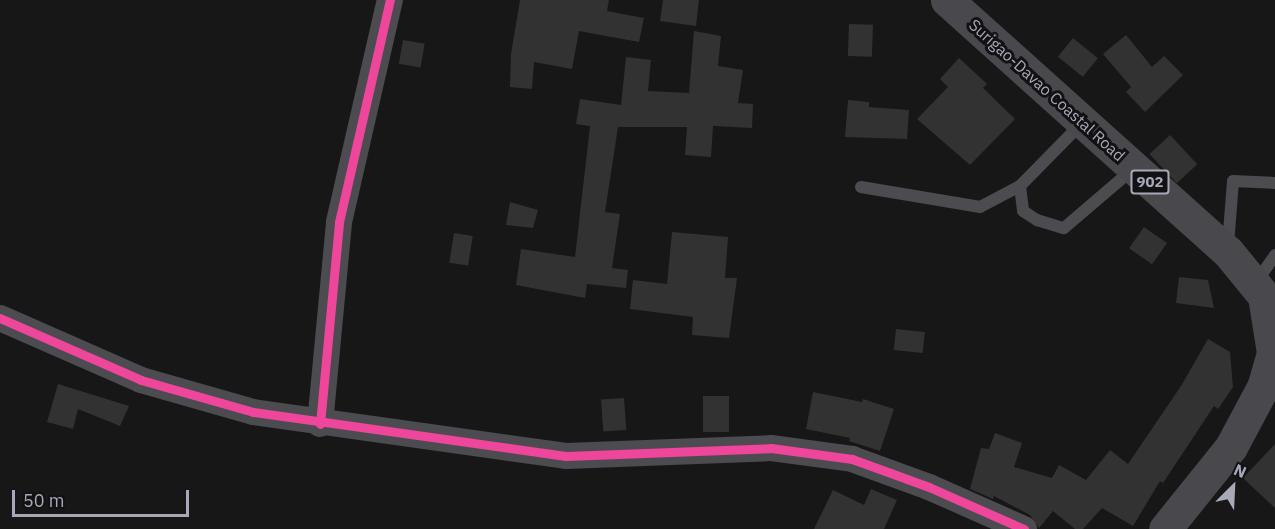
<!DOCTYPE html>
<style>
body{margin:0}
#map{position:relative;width:1275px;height:529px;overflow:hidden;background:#171717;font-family:"IBM Plex Sans",sans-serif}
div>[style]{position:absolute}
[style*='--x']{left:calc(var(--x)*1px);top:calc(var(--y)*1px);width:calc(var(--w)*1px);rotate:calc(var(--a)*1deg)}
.building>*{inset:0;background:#323233;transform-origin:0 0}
.lane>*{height:12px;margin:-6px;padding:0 6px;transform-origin:6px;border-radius:6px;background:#4b4b50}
.street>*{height:26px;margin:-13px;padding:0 13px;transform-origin:13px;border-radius:13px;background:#4b4b50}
.highway>*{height:33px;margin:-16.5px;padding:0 16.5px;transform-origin:16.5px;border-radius:16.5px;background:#49494d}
.cycleway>*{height:9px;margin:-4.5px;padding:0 4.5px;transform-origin:4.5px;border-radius:4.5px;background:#ed469a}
span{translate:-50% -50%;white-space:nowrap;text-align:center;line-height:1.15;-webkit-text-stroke:6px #121113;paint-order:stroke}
.shield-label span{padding:2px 4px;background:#121113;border:2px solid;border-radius:4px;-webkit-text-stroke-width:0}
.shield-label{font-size:15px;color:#a7a9b9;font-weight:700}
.street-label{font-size:16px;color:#a7a9b9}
.north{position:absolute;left:1203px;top:457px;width:60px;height:60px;-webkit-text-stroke:4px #121113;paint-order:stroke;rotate:24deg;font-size:16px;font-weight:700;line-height:24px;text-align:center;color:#a7a9b9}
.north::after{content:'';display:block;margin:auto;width:21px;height:27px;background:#a7a9b9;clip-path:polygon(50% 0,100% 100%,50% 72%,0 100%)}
.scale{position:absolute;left:12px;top:490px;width:177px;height:27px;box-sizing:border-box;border:3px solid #a7a9b9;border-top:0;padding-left:8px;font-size:18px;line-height:21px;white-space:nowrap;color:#a7a9b9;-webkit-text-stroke:4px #121113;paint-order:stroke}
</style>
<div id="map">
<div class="building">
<div style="clip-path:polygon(520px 0,609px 0,607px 11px,644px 18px,639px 42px,579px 31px,572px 69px,534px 62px,532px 89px,510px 87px,511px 54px)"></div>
<div style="clip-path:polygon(663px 0,699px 0,696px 26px,660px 21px)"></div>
<div style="left:849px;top:24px;width:24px;height:32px;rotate:2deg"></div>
<div style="clip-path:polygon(694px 31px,721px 36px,718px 66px,743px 70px,738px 103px,753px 104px,752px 128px,713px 126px,711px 157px,685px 155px,687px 127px,618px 127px,605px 212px,620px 214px,612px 268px,628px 270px,626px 288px,587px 284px,585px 298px,516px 285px,521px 249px,575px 257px,590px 126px,576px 124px,580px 99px,621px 105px,626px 57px,651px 60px,648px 91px,689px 93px)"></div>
<div style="clip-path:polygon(1126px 35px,1152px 67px,1164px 56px,1183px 75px,1145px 112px,1126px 92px,1131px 87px,1103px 54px)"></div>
<div style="left:1073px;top:38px;width:32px;height:24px;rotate:39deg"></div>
<div style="left:403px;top:40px;width:22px;height:24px;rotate:10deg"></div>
<div style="clip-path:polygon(959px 58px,987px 84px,983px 88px,1015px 119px,970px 165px,917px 119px,948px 87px,940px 79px)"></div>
<div style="clip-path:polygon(848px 100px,869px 102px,869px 107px,909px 110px,907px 139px,845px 137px)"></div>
<div style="left:1170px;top:135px;width:40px;height:28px;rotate:47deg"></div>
<div style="clip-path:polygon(510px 202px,538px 210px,533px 228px,506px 225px)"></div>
<div style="left:1144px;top:227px;width:28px;height:26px;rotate:35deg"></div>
<div style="clip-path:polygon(672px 232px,728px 237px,725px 278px,737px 278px,729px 338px,692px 335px,693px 317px,630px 309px,633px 280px,667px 284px)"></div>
<div style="left:454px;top:233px;width:19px;height:30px;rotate:9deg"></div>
<div style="clip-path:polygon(1179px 277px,1208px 280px,1214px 308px,1176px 303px)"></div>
<div style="left:896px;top:329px;width:29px;height:21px;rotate:6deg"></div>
<div style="clip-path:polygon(1208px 339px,1230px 352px,1233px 387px,1218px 409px,1214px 406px,1163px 483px,1160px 481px,1133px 526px,1102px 508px,1083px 529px,1075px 529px,1053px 511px,1039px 528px,1030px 515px,994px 496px,993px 499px,970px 489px,981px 448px,989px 449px,995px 433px,1022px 443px,1014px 467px,1052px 478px,1059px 465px,1086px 480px,1110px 450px,1128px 464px,1181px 386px)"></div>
<div style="clip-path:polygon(58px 384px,129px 406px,120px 426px,78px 409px,73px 429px,47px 422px)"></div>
<div style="clip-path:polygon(813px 392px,862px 402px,863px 399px,894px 409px,880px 451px,849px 441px,850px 438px,806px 429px)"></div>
<div style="left:703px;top:396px;width:26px;height:36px"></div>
<div style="left:624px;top:398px;width:32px;height:23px;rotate:86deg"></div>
<div style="clip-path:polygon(1275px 444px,1275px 508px,1243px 478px)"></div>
<div style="clip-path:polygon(871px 489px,897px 500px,884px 529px,814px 529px,833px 490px,864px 505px)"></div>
</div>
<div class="lane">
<div style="--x:1020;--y:186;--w:25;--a:83"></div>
<div style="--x:1023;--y:211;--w:17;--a:33"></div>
<div style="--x:1037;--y:220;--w:28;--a:17"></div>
<div style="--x:1064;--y:228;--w:91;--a:-40.5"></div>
<div style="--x:861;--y:187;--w:121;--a:9.5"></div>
<div style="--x:980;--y:207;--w:45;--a:-27.7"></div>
<div style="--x:1020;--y:186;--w:88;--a:-45.5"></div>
<div style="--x:1228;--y:245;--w:64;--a:-85.5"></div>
<div style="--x:1233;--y:181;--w:42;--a:2.7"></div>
<div style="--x:1257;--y:281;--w:32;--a:-55"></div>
</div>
<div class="street">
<div style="--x:0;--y:318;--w:154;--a:23.7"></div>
<div style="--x:141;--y:380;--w:116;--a:15.9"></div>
<div style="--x:253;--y:412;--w:316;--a:8"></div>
<div style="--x:566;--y:456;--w:205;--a:-2.2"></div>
<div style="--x:771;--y:448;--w:82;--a:7.7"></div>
<div style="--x:852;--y:459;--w:82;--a:20"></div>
<div style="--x:929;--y:487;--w:104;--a:23.9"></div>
<div style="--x:320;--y:424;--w:203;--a:-84.6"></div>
<div style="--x:339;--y:222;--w:228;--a:-77.1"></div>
</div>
<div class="highway">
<div style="--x:947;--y:0;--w:377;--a:41.9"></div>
<div style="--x:1228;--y:252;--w:57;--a:50.7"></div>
<div style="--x:1264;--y:296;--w:58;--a:81"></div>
<div style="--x:1273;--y:353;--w:35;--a:106"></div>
<div style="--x:1263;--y:387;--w:68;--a:118.1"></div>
<div style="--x:1231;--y:447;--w:105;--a:128.8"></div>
</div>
<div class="cycleway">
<div style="--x:0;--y:318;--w:154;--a:23.7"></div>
<div style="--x:141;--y:380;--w:116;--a:15.9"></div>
<div style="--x:253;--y:412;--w:316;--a:8"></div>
<div style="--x:566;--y:456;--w:205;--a:-2.2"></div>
<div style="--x:771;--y:448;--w:82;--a:7.7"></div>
<div style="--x:852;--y:459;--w:82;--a:20"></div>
<div style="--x:929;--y:487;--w:104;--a:23.9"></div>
<div style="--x:320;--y:424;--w:203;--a:-84.6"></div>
<div style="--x:339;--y:222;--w:228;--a:-77.1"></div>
</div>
<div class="shield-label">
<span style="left:1150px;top:182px">902</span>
</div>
<div class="street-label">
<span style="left:1047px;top:90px;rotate:42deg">Surigao-Davao Coastal Road</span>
</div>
<div class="north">N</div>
<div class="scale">50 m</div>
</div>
